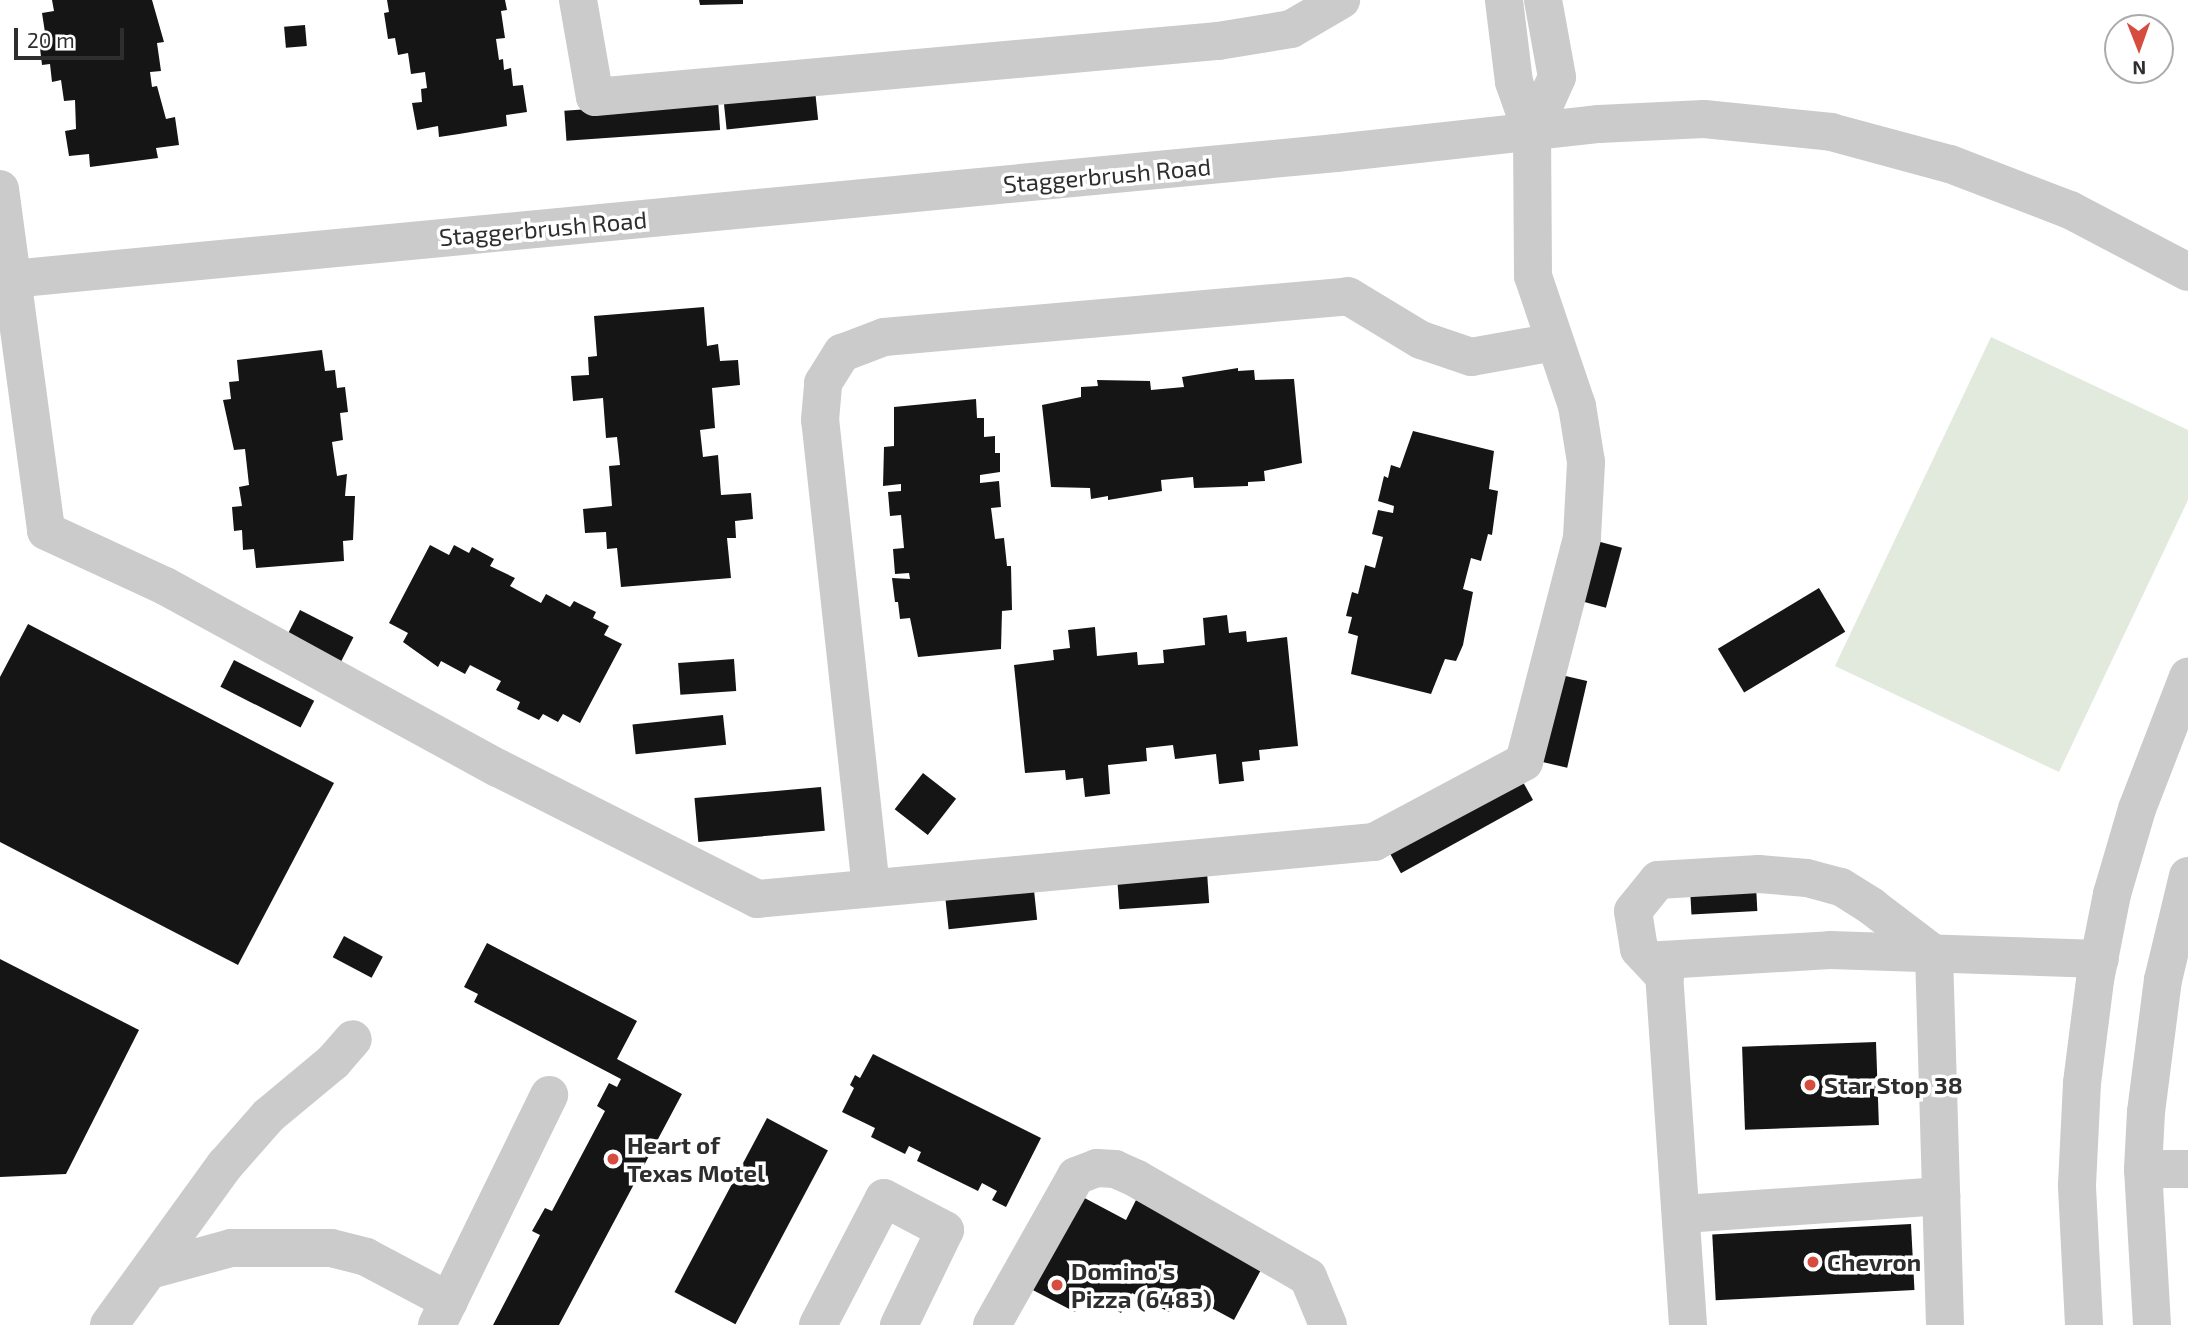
<!DOCTYPE html>
<style>
body{margin:0}
#map{position:relative;width:2188px;height:1325px;overflow:hidden;background:#fff;font-family:"Exo 2",sans-serif}
div>[style]{position:absolute}
[style*='--x']{left:calc(var(--x)*1px);top:calc(var(--y)*1px);width:calc(var(--w)*1px);rotate:calc(var(--a)*1deg)}
.green>*{inset:0;background:#e2eadd}
.building>*{inset:0;background:#151515;transform-origin:0 0}
.minor>*{height:38px;margin:-19px;padding:0 19px;transform-origin:19px;border-radius:19px;background:#cbcbcb}
.dots>*{width:19px;height:19px;translate:-50% -50%;box-sizing:border-box;border:4px solid #fff;border-radius:50%}
span{translate:-50% -50%;white-space:nowrap;text-align:center;line-height:1.15;-webkit-text-stroke:7px #fff;paint-order:stroke}
.street-label{font-size:24px;color:#2e2e2e}
.poi-label{font-size:24px;color:#2e2e2e;font-weight:700}
.left{translate:0 -50%;text-align:left}
.north{position:absolute;left:2104px;top:14px;width:70px;height:70px;box-sizing:border-box;background:#fff;border:2px solid #ababab;border-radius:50%;rotate:179deg;font-size:19px;font-weight:700;line-height:28px;text-align:center;color:#2e2e2e}
.north::after{content:'';display:block;margin:auto;width:24px;height:32px;background:#d64d3f;clip-path:polygon(50% 0,100% 100%,50% 72%,0 100%)}
.scale{position:absolute;left:14px;top:28px;width:110px;height:32px;box-sizing:border-box;border:4px solid #2e2e2e;border-top:0;padding-left:9px;font-size:21px;line-height:24px;white-space:nowrap;color:#2e2e2e;-webkit-text-stroke:5px #fff;paint-order:stroke}
</style>
<div id="map">
<div class="green">
<div style="clip-path:polygon(1991px 337px,2188px 430px,2188px 500px,2059px 772px,1835px 666px)"></div>
</div>
<div class="building">
<div style="clip-path:polygon(52px 0,152px 0,164px 42px,157px 43px,161px 71px,150px 72px,152px 87px,157px 86px,166px 119px,175px 117px,179px 145px,156px 148px,158px 158px,90px 167px,89px 154px,69px 156px,65px 131px,76px 129px,75px 100px,64px 101px,61px 80px,52px 82px,50px 64px,42px 65px,39px 40px,46px 39px,42px 13px,54px 11px)"></div>
<div style="clip-path:polygon(387px 0,505px 0,507px 10px,501px 11px,505px 38px,496px 39px,499px 60px,503px 59px,504px 70px,511px 68px,513px 86px,523px 85px,527px 112px,506px 115px,507px 126px,459px 134px,439px 137px,438px 126px,417px 130px,412px 103px,422px 102px,421px 89px,427px 88px,425px 72px,411px 74px,408px 53px,398px 55px,395px 38px,388px 39px,384px 13px,389px 12px)"></div>
<div style="clip-path:polygon(699px 0,743px 0,743px 4px,700px 5px)"></div>
<div style="left:305px;top:25px;width:21px;height:21px;rotate:85deg"></div>
<div style="left:815px;top:90px;width:30px;height:92px;rotate:84deg"></div>
<div style="left:718px;top:100px;width:30px;height:154px;rotate:86deg"></div>
<div style="clip-path:polygon(704px 307px,707px 346px,718px 344px,720px 361px,738px 360px,740px 385px,712px 388px,715px 428px,700px 430px,703px 457px,718px 455px,721px 495px,751px 493px,753px 519px,735px 521px,736px 538px,727px 538px,731px 578px,621px 587px,617px 548px,607px 549px,606px 532px,585px 533px,583px 509px,612px 506px,609px 466px,620px 465px,617px 437px,606px 438px,603px 398px,573px 401px,571px 376px,589px 375px,588px 357px,597px 356px,594px 316px)"></div>
<div style="clip-path:polygon(322px 350px,325px 371px,335px 370px,337px 388px,345px 387px,348px 412px,340px 413px,343px 440px,332px 442px,337px 476px,347px 474px,345px 496px,355px 496px,353px 540px,343px 541px,344px 561px,256px 568px,254px 549px,243px 550px,242px 530px,234px 531px,232px 507px,242px 506px,239px 487px,249px 485px,245px 449px,234px 450px,223px 400px,231px 399px,229px 382px,239px 381px,237px 360px)"></div>
<div style="clip-path:polygon(1238px 368px,1238px 371px,1254px 370px,1255px 380px,1294px 379px,1302px 463px,1264px 471px,1265px 481px,1248px 482px,1248px 486px,1194px 488px,1193px 477px,1161px 480px,1162px 491px,1108px 500px,1108px 496px,1091px 499px,1090px 488px,1051px 487px,1042px 405px,1081px 397px,1081px 387px,1098px 386px,1097px 380px,1150px 381px,1151px 390px,1184px 387px,1182px 377px)"></div>
<div style="clip-path:polygon(976px 399px,977px 418px,984px 418px,984px 437px,995px 436px,995px 453px,1000px 453px,1000px 472px,980px 475px,980px 483px,999px 481px,1001px 507px,991px 508px,995px 539px,1004px 538px,1007px 566px,1011px 566px,1012px 610px,1002px 611px,1001px 649px,918px 657px,910px 618px,900px 619px,898px 602px,895px 602px,892px 578px,910px 579px,909px 573px,895px 574px,893px 549px,904px 548px,901px 515px,890px 516px,888px 492px,901px 491px,901px 484px,883px 486px,884px 447px,894px 446px,894px 407px)"></div>
<div style="clip-path:polygon(1413px 431px,1494px 451px,1489px 489px,1498px 491px,1492px 535px,1488px 534px,1481px 561px,1471px 558px,1463px 589px,1473px 592px,1463px 645px,1456px 661px,1445px 659px,1431px 694px,1351px 674px,1358px 636px,1348px 633px,1352px 617px,1346px 616px,1352px 592px,1358px 594px,1365px 565px,1375px 568px,1383px 537px,1372px 534px,1378px 510px,1393px 513px,1394px 506px,1378px 501px,1384px 476px,1388px 478px,1391px 465px,1400px 468px)"></div>
<div style="left:1593px;top:540px;width:30px;height:62px;rotate:15deg"></div>
<div style="clip-path:polygon(430px 545px,449px 555px,454px 545px,469px 553px,472px 547px,494px 559px,490px 566px,515px 578px,510px 586px,541px 603px,546px 594px,570px 607px,574px 601px,596px 612px,593px 618px,609px 626px,604px 635px,622px 644px,580px 723px,563px 714px,558px 722px,543px 714px,539px 720px,517px 709px,520px 702px,496px 690px,501px 681px,470px 665px,465px 674px,441px 661px,438px 667px,403px 642px,408px 633px,389px 623px)"></div>
<div style="left:1819px;top:588px;width:51px;height:118px;rotate:59deg"></div>
<div style="left:300px;top:610px;width:60px;height:30px;rotate:27deg"></div>
<div style="clip-path:polygon(1227px 615px,1229px 633px,1246px 631px,1247px 642px,1287px 637px,1298px 746px,1259px 750px,1260px 760px,1242px 762px,1244px 781px,1219px 784px,1216px 754px,1175px 759px,1173px 745px,1146px 748px,1147px 761px,1108px 765px,1110px 794px,1085px 797px,1083px 778px,1066px 780px,1065px 770px,1025px 773px,1014px 665px,1054px 660px,1053px 650px,1070px 648px,1068px 630px,1095px 627px,1097px 656px,1137px 652px,1138px 665px,1164px 663px,1163px 650px,1205px 645px,1203px 618px)"></div>
<div style="clip-path:polygon(28px 624px,334px 783px,238px 965px,0 842px,0 677px)"></div>
<div style="left:734px;top:659px;width:32px;height:56px;rotate:86deg"></div>
<div style="left:234px;top:660px;width:90px;height:30px;rotate:27deg"></div>
<div style="left:1557px;top:674px;width:31px;height:89px;rotate:13deg"></div>
<div style="left:723px;top:715px;width:30px;height:91px;rotate:84deg"></div>
<div style="left:923px;top:773px;width:42px;height:46px;rotate:38deg"></div>
<div style="left:1518px;top:773px;width:31px;height:151px;rotate:61deg"></div>
<div style="left:821px;top:787px;width:44px;height:127px;rotate:85deg"></div>
<div style="left:1755px;top:866px;width:45px;height:66px;rotate:87deg"></div>
<div style="left:1207px;top:872px;width:31px;height:90px;rotate:86deg"></div>
<div style="left:1034px;top:890px;width:30px;height:89px;rotate:84deg"></div>
<div style="left:344px;top:936px;width:44px;height:24px;rotate:28deg"></div>
<div style="clip-path:polygon(487px 943px,637px 1021px,617px 1059px,682px 1094px,559px 1325px,493px 1325px,540px 1235px,532px 1231px,545px 1208px,552px 1211px,605px 1111px,597px 1106px,609px 1083px,617px 1087px,621px 1079px,474px 1002px,478px 994px,464px 987px)"></div>
<div style="clip-path:polygon(0 959px,139px 1030px,66px 1174px,0 1177px)"></div>
<div style="left:1876px;top:1042px;width:83px;height:134px;rotate:88deg"></div>
<div style="clip-path:polygon(873px 1054px,1041px 1138px,1006px 1207px,992px 1200px,997px 1191px,982px 1183px,978px 1191px,917px 1161px,921px 1152px,909px 1146px,905px 1154px,871px 1137px,875px 1128px,842px 1112px,854px 1088px,850px 1085px,855px 1075px,860px 1078px)"></div>
<div style="left:767px;top:1118px;width:69px;height:197px;rotate:28deg"></div>
<div style="clip-path:polygon(1077px 1194px,1126px 1220px,1136px 1200px,1262px 1268px,1234px 1320px,1180px 1291px,1169px 1312px,1132px 1293px,1121px 1313px,1085px 1293px,1075px 1312px,1027px 1287px)"></div>
<div style="left:1911px;top:1224px;width:66px;height:199px;rotate:87deg"></div>
</div>
<div class="minor">
<div style="--x:578;--y:0;--w:98;--a:80.1"></div>
<div style="--x:595;--y:97;--w:626;--a:-5.14"></div>
<div style="--x:1218;--y:41;--w:74;--a:-9.3"></div>
<div style="--x:1291;--y:29;--w:58;--a:-30.1"></div>
<div style="--x:1532;--y:133;--w:61;--a:-65.9"></div>
<div style="--x:1557;--y:77;--w:78;--a:-100.3"></div>
<div style="--x:0;--y:189;--w:345;--a:82.3"></div>
<div style="--x:46;--y:531;--w:131;--a:24.8"></div>
<div style="--x:165;--y:586;--w:379;--a:28.7"></div>
<div style="--x:498;--y:768;--w:290;--a:26.8"></div>
<div style="--x:757;--y:899;--w:620;--a:-5.28"></div>
<div style="--x:1374;--y:842;--w:170;--a:-28.1"></div>
<div style="--x:1524;--y:762;--w:232;--a:-75.5"></div>
<div style="--x:1582;--y:537;--w:75;--a:-86.9"></div>
<div style="--x:1586;--y:462;--w:57;--a:-99.1"></div>
<div style="--x:1577;--y:406;--w:137;--a:-108.7"></div>
<div style="--x:1533;--y:276;--w:143;--a:-90.4"></div>
<div style="--x:1532;--y:133;--w:54;--a:-109.4"></div>
<div style="--x:1514;--y:82;--w:83;--a:-97"></div>
<div style="--x:0;--y:280;--w:1342;--a:-5.43"></div>
<div style="--x:1336;--y:153;--w:265;--a:-6.3"></div>
<div style="--x:1599;--y:124;--w:105;--a:-2.7"></div>
<div style="--x:1704;--y:119;--w:128;--a:5.8"></div>
<div style="--x:1831;--y:132;--w:123;--a:15.1"></div>
<div style="--x:1950;--y:164;--w:129;--a:21"></div>
<div style="--x:2070;--y:210;--w:133;--a:27.7"></div>
<div style="--x:871;--y:888;--w:471;--a:-96.2"></div>
<div style="--x:820;--y:420;--w:37;--a:-85"></div>
<div style="--x:823;--y:383;--w:36;--a:-58"></div>
<div style="--x:842;--y:353;--w:45;--a:-20.9"></div>
<div style="--x:884;--y:337;--w:466;--a:-5"></div>
<div style="--x:1348;--y:296;--w:85;--a:31.1"></div>
<div style="--x:1421;--y:340;--w:53;--a:18.8"></div>
<div style="--x:1471;--y:357;--w:84;--a:-10.2"></div>
<div style="--x:1665;--y:977;--w:38;--a:-133"></div>
<div style="--x:1639;--y:949;--w:38;--a:-99"></div>
<div style="--x:1633;--y:911;--w:40;--a:-51"></div>
<div style="--x:1658;--y:880;--w:101;--a:-3.4"></div>
<div style="--x:1759;--y:874;--w:48;--a:4.8"></div>
<div style="--x:1807;--y:878;--w:35;--a:15"></div>
<div style="--x:1841;--y:887;--w:36;--a:32"></div>
<div style="--x:1871;--y:906;--w:79;--a:37.3"></div>
<div style="--x:1934;--y:954;--w:371;--a:88.3"></div>
<div style="--x:2143;--y:1169;--w:45;--a:0"></div>
<div style="--x:1684;--y:1214;--w:258;--a:-4"></div>
<div style="--x:150;--y:1270;--w:84;--a:-15.2"></div>
<div style="--x:231;--y:1248;--w:100;--a:0"></div>
<div style="--x:331;--y:1248;--w:36;--a:14"></div>
<div style="--x:366;--y:1257;--w:94;--a:27.9"></div>
<div style="--x:109;--y:1325;--w:198;--a:-54.1"></div>
<div style="--x:225;--y:1165;--w:65;--a:-48.7"></div>
<div style="--x:268;--y:1116;--w:85;--a:-39.7"></div>
<div style="--x:333;--y:1062;--w:30;--a:-49"></div>
<div style="--x:437;--y:1325;--w:256;--a:-64"></div>
<div style="--x:818;--y:1325;--w:143;--a:-62.5"></div>
<div style="--x:884;--y:1198;--w:69;--a:27.7"></div>
<div style="--x:945;--y:1230;--w:106;--a:115.8"></div>
<div style="--x:992;--y:1325;--w:171;--a:-60.6"></div>
<div style="--x:1076;--y:1176;--w:22;--a:-21"></div>
<div style="--x:1097;--y:1168;--w:18;--a:3"></div>
<div style="--x:1115;--y:1169;--w:24;--a:24"></div>
<div style="--x:1137;--y:1179;--w:197;--a:29.8"></div>
<div style="--x:1308;--y:1277;--w:52;--a:67.4"></div>
<div style="--x:1688;--y:1325;--w:366;--a:-93.9"></div>
<div style="--x:1663;--y:960;--w:167;--a:-3.4"></div>
<div style="--x:1830;--y:950;--w:270;--a:1.9"></div>
<div style="--x:2084;--y:1325;--w:140;--a:-92.9"></div>
<div style="--x:2077;--y:1185;--w:102;--a:-87.2"></div>
<div style="--x:2082;--y:1083;--w:104;--a:-82.8"></div>
<div style="--x:2095;--y:980;--w:88;--a:-78.8"></div>
<div style="--x:2112;--y:894;--w:89;--a:-73.6"></div>
<div style="--x:2137;--y:809;--w:142;--a:-68.9"></div>
<div style="--x:2152;--y:1325;--w:156;--a:-93.3"></div>
<div style="--x:2143;--y:1169;--w:57;--a:-87"></div>
<div style="--x:2146;--y:1112;--w:133;--a:-82.7"></div>
<div style="--x:2163;--y:980;--w:107;--a:-76.5"></div>
</div>
<div class="dots">
<div style="left:1810px;top:1085px;background:#d64d3f"></div>
<div style="left:613px;top:1159px;background:#d64d3f"></div>
<div style="left:1813px;top:1262px;background:#d64d3f"></div>
<div style="left:1057px;top:1285px;background:#d64d3f"></div>
</div>
<div class="street-label">
<span style="left:1107px;top:175px;rotate:-5deg">Staggerbrush Road</span>
<span style="left:543px;top:228px;rotate:-5deg">Staggerbrush Road</span>
</div>
<div class="poi-label">
<span class="left" style="left:1824px;top:1085px">Star Stop 38</span>
<span class="left" style="left:627px;top:1159px">Heart of<br>Texas Motel</span>
<span class="left" style="left:1827px;top:1262px">Chevron</span>
<span class="left" style="left:1071px;top:1285px">Domino's<br>Pizza (6483)</span>
</div>
<div class="north">N</div>
<div class="scale">20 m</div>
</div>
